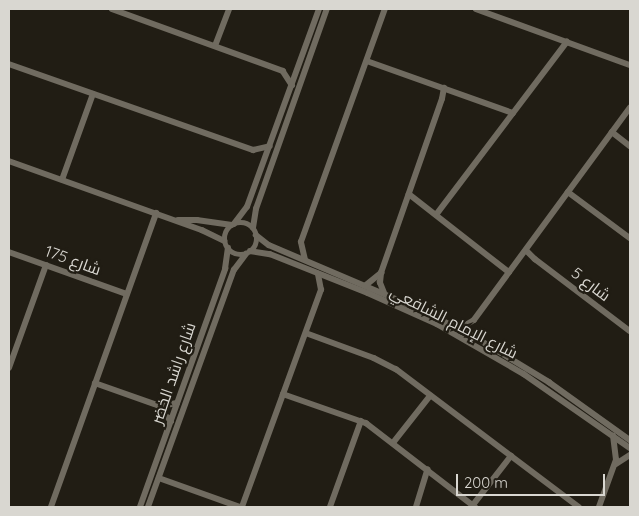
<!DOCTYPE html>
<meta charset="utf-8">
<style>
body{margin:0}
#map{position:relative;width:639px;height:516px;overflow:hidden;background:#211d14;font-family:Quicksand,Cairo,sans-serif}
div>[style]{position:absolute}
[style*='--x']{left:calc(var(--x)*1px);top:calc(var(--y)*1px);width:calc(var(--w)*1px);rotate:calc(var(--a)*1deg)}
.minor>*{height:5.5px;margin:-2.75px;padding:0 2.75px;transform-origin:2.75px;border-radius:2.75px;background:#706b60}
.minor>.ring{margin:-2.75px;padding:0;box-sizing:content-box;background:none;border:5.5px solid #706b60;border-radius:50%}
span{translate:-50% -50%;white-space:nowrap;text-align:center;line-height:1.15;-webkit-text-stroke:4.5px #211d14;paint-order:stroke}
.street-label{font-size:16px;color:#d9d7d1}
.frame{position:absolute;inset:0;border:10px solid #d9d7d1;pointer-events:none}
.scale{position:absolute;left:456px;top:474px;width:149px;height:22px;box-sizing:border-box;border:2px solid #d9d7d1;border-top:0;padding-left:6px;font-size:15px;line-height:18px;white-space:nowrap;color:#d9d7d1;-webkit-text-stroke:4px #211d14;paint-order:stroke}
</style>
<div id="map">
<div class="minor">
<div style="--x:112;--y:9;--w:182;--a:19.9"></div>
<div style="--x:283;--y:71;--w:17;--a:57"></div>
<div style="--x:476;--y:9;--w:164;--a:20"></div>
<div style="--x:215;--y:46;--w:40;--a:-69"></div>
<div style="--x:367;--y:61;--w:155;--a:19.6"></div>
<div style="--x:9;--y:64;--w:259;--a:19.4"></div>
<div style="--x:253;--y:150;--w:17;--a:-13"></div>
<div style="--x:612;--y:132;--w:23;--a:38"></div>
<div style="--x:9;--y:161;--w:205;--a:19.7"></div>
<div style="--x:202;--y:230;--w:25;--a:26"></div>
<div style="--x:62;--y:180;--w:91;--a:-70.2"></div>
<div style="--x:568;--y:192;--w:77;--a:36.6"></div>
<div style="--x:409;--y:194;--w:127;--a:38"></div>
<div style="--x:436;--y:215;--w:217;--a:-52.9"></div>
<div style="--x:178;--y:220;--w:19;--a:0"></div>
<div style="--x:197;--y:220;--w:35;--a:8"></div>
<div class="ring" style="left:225px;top:223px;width:26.5px;height:26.5px"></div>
<div style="--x:234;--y:224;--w:21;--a:-53"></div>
<div style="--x:247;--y:207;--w:211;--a:-70"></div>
<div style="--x:253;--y:228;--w:19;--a:-81"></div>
<div style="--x:256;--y:209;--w:212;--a:-70.5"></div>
<div style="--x:256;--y:235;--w:16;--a:38"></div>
<div style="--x:269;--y:245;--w:161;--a:23.1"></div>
<div style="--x:417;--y:308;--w:65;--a:26.6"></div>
<div style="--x:475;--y:337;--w:87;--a:31.3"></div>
<div style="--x:549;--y:382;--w:100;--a:35.6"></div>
<div style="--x:526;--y:250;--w:13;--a:45"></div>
<div style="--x:535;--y:259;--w:119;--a:37.2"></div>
<div style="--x:250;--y:251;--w:20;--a:9"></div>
<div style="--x:270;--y:254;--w:105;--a:21.7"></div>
<div style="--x:368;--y:293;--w:76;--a:24.2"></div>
<div style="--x:437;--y:324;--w:100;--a:29.9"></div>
<div style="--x:524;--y:374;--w:129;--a:34.9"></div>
<div style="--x:9;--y:252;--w:125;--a:19.6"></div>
<div style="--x:305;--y:260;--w:18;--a:-103"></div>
<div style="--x:301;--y:242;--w:248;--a:-70.2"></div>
<div style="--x:365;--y:286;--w:21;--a:-39"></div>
<div style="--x:384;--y:293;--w:11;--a:-112"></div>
<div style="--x:380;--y:283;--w:10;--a:-84"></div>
<div style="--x:381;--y:273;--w:184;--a:-70.7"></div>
<div style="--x:442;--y:99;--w:11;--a:-80"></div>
<div style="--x:459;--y:329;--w:17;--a:-31"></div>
<div style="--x:474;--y:320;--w:263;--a:-53.7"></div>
<div style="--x:306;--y:333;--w:72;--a:20.2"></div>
<div style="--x:374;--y:358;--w:25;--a:27"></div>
<div style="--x:396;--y:369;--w:229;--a:37"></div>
<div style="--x:9;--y:368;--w:109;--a:-70.2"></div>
<div style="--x:95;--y:383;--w:69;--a:19.5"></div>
<div style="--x:160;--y:406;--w:19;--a:54"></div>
<div style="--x:283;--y:394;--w:88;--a:19.3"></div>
<div style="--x:366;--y:423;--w:138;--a:37.6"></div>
<div style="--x:160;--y:406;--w:17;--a:-10"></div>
<div style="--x:393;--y:443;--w:60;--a:-51.8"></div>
<div style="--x:616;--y:464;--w:17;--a:-33"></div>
<div style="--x:159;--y:478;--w:86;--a:19.7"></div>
<div style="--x:473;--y:505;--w:62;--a:-52.2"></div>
<div style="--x:51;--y:507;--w:312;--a:-70.3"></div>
<div style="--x:140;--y:507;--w:253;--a:-70.3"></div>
<div style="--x:225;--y:269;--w:21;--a:-82"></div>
<div style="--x:148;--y:507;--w:252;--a:-70.1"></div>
<div style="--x:234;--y:270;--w:20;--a:-53"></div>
<div style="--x:242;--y:507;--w:231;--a:-70"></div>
<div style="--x:321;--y:290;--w:16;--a:-101"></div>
<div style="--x:330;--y:507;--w:91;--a:-70.2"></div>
<div style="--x:416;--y:507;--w:39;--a:-73"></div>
<div style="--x:599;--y:507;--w:50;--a:-70.1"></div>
<div style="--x:616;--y:460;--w:24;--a:-97"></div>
</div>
<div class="street-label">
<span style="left:73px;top:260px;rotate:20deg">شارع 175</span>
<span style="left:591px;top:284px;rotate:37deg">شارع 5</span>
<span style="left:454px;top:322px;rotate:27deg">شارع الإمام الشافعي</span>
<span style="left:173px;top:373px;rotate:-71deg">شارع راشد الخضر</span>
</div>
<div class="frame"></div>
<div class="scale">200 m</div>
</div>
